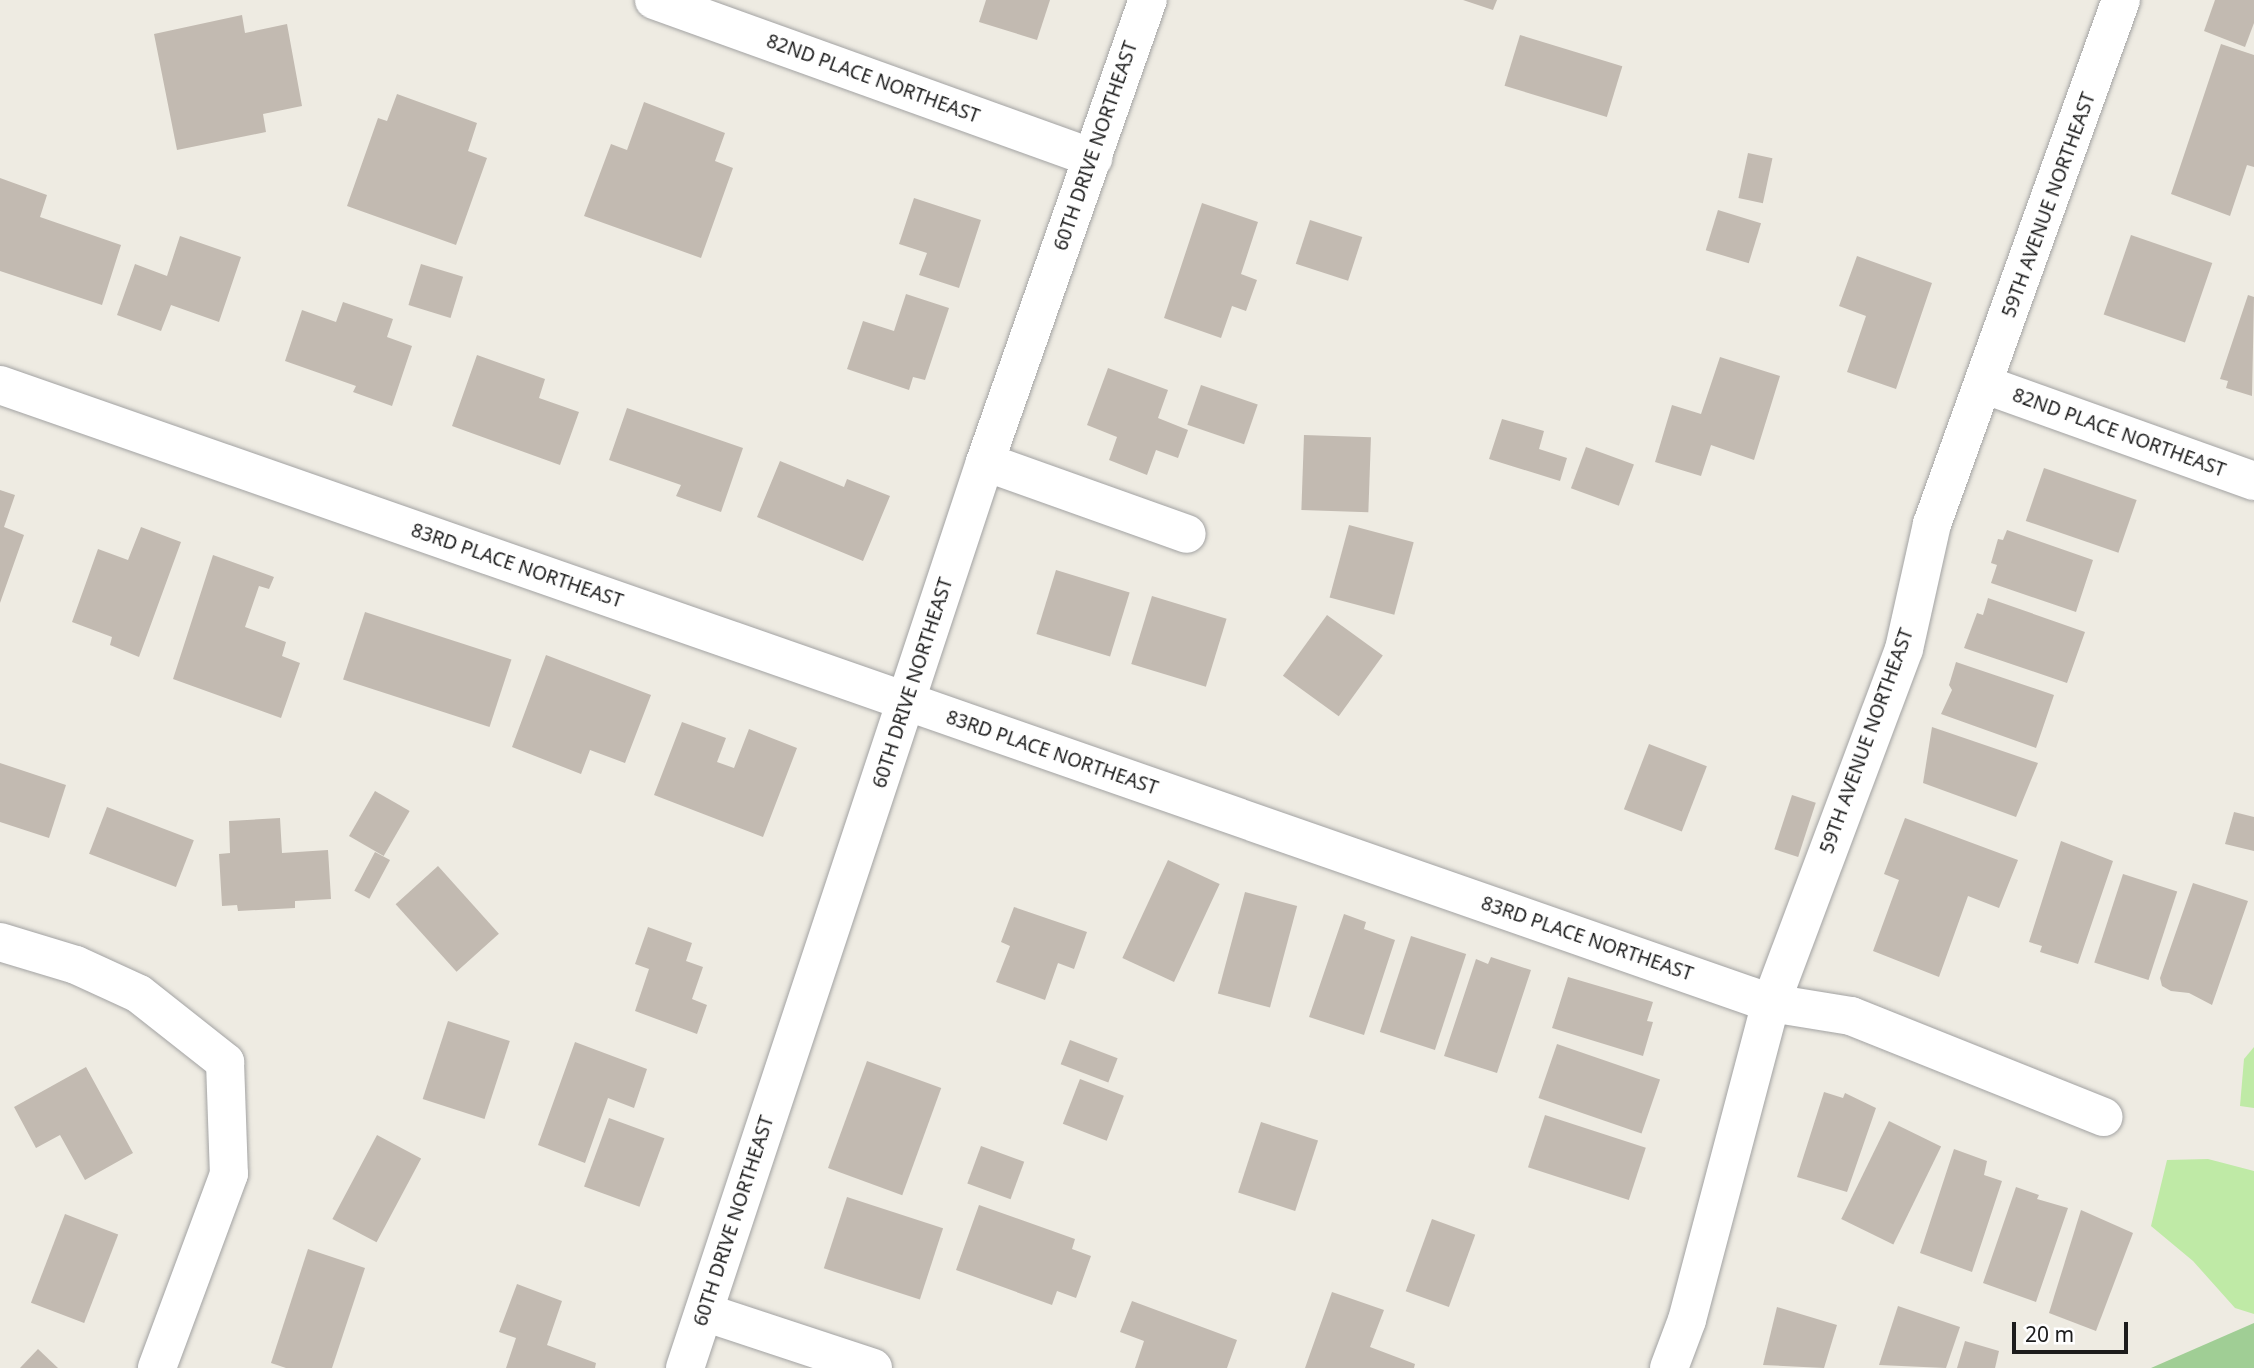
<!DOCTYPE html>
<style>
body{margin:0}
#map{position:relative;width:2254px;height:1368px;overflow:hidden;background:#eeebe2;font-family:"Noto Sans",sans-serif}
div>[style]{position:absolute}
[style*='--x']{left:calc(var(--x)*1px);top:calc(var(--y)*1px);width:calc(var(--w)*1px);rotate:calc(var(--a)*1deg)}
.grass>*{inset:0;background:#bfeaa6}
.forest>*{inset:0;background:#a0ce95}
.building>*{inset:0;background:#c2bab1;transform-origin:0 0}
.roads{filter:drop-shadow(0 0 2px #a3a3a3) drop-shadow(0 0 2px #a3a3a3)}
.minor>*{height:38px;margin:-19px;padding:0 19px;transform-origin:19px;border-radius:19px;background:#fff}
span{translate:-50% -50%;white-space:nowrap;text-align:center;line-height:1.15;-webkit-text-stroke:5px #fff;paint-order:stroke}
.street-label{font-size:19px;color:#1c1c1c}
.scale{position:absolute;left:2012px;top:1322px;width:116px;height:32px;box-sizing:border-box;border:4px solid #1c1c1c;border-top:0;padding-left:9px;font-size:21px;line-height:24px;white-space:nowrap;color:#1c1c1c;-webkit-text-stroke:5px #fff;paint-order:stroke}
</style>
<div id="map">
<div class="grass">
<div style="clip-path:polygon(2254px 1047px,2254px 1108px,2240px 1106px,2244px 1059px)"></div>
<div style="clip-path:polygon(2208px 1159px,2254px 1171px,2254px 1314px,2235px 1308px,2193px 1261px,2151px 1226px,2167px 1160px)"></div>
</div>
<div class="forest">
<div style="clip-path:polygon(2254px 1323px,2254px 1368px,2151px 1368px)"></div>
</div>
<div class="building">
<div style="clip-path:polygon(986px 0,1050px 0,1037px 40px,979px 22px)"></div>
<div style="clip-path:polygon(1463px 0,1497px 0,1493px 10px)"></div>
<div style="clip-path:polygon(2215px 0,2254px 0,2254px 23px,2245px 47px,2204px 31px)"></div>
<div style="clip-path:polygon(242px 15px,245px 33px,287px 24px,302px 106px,263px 114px,266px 132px,177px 150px,154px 34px)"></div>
<div style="left:1520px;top:35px;width:107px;height:53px;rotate:17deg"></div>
<div style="clip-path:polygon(2221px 44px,2254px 55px,2254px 167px,2247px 165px,2230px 216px,2171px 194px)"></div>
<div style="clip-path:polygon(397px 94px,477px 123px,468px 151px,487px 158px,456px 245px,347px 206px,378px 118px,387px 121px)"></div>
<div style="clip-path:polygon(644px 102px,725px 133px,715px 161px,733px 168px,701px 258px,584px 216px,611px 144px,627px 150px)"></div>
<div style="left:1748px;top:153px;width:25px;height:46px;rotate:12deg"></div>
<div style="clip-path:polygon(0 178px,47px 195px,40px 217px,121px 245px,102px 305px,0 271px)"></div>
<div style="clip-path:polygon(914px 198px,981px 220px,959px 288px,919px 275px,927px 253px,899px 244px)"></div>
<div style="clip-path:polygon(1202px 203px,1258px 222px,1241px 274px,1257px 280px,1246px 311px,1232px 306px,1221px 338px,1164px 318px)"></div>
<div style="left:1718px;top:210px;width:45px;height:42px;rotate:17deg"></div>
<div style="left:1310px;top:220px;width:55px;height:46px;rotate:18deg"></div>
<div style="left:2131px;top:235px;width:86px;height:84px;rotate:19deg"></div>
<div style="clip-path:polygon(180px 236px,241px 257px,219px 322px,171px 305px,161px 331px,117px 315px,135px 264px,167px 276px)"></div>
<div style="clip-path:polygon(1857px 256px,1932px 283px,1896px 389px,1847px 372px,1866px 316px,1839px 306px)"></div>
<div style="left:421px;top:264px;width:44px;height:43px;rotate:17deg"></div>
<div style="clip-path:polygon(906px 294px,949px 308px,925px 380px,913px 377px,909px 390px,847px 369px,863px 321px,894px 331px)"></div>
<div style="clip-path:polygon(2248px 295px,2254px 297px,2252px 396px,2226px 388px,2228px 381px,2220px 379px)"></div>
<div style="clip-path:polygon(343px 302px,393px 319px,387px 337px,412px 346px,392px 406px,353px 392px,356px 386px,285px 361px,302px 310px,336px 322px)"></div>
<div style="clip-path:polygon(477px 355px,545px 379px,539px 398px,579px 412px,560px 465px,452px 426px)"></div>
<div style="clip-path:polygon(1720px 357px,1780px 376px,1754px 460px,1711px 445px,1701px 476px,1655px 462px,1672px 405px,1701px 414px)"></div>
<div style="clip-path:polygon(1108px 368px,1168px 390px,1158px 418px,1188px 430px,1178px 458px,1156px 450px,1147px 475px,1109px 460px,1117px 437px,1087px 425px)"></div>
<div style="left:1201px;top:385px;width:60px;height:42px;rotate:19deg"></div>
<div style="clip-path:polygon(627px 408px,743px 448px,721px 512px,676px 496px,681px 485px,609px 460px)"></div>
<div style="clip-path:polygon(1502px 419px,1544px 431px,1539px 449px,1567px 458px,1560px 481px,1489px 459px)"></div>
<div style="left:1304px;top:435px;width:67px;height:75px;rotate:2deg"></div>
<div style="left:1586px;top:447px;width:51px;height:44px;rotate:20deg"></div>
<div style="clip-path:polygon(780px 461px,844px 487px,847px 479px,890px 496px,863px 561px,757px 517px)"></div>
<div style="left:2044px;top:468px;width:98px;height:56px;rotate:19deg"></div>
<div style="clip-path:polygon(0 490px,15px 495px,4px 527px,24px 535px,0 603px)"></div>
<div style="left:1349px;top:525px;width:67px;height:75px;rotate:15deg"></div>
<div style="clip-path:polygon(141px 527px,181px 542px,139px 657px,110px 645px,112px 637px,72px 622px,98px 549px,128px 560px)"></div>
<div style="clip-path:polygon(2007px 530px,2093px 560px,2076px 612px,1991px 583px,1997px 565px,1991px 563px,1998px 539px,2003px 540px)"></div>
<div style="clip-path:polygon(213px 555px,274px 577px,269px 589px,259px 586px,245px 627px,286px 642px,282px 656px,300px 663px,281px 718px,173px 679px)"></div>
<div style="left:1056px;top:570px;width:77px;height:67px;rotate:17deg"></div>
<div style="left:1152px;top:596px;width:78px;height:71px;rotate:17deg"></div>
<div style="clip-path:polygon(1988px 598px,2085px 632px,2067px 683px,1964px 648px,1977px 613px,1983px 615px)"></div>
<div style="left:365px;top:612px;width:154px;height:71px;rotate:18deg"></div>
<div style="left:1327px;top:615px;width:69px;height:75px;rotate:36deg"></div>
<div style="clip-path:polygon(546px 655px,651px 695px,625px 763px,590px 750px,581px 774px,512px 747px)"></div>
<div style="clip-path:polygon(1956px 662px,2054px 695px,2036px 748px,1941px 714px,1952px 690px,1949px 685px)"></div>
<div style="clip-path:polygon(682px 722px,726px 738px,717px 762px,734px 768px,749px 729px,797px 748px,763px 837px,654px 795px)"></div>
<div style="clip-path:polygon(1932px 727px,2038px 763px,2016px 817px,1923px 783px)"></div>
<div style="left:1649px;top:744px;width:62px;height:70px;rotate:21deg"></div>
<div style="clip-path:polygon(0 763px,66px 785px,49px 838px,0 822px)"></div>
<div style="left:375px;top:791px;width:40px;height:52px;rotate:30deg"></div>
<div style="left:1792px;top:795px;width:25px;height:57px;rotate:18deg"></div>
<div style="left:107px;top:807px;width:93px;height:50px;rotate:21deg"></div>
<div style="clip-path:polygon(2234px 812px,2254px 817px,2254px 851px,2225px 844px)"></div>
<div style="clip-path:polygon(280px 818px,282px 853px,328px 850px,331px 899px,295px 901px,295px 908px,238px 911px,237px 905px,222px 906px,219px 854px,230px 853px,229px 821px)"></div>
<div style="clip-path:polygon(1905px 818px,2018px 860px,1999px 908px,1968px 896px,1939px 977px,1873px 951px,1899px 880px,1884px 874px)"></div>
<div style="clip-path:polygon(2061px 841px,2113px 861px,2078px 964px,2040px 952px,2042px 946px,2029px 942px)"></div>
<div style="left:375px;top:852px;width:17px;height:44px;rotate:28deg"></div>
<div style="left:1168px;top:860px;width:57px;height:108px;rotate:25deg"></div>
<div style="left:438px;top:866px;width:91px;height:57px;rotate:48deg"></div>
<div style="left:2123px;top:874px;width:57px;height:93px;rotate:18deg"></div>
<div style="clip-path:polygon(2193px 883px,2248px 901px,2212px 1005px,2189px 993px,2171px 991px,2162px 986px,2160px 978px)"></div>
<div style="left:1245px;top:892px;width:54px;height:105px;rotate:15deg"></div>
<div style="clip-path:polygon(1014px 907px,1087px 932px,1074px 969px,1058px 963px,1045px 1000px,996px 982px,1010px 946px,1001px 942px)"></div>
<div style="clip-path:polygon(1344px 914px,1366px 922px,1364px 929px,1395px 940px,1364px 1035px,1309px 1017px)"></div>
<div style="clip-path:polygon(648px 927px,692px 943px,686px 961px,703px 967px,692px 999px,707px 1005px,697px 1034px,635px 1011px,649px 969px,635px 964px)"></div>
<div style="left:1411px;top:936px;width:58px;height:101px;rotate:18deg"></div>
<div style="clip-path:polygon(1491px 957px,1531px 970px,1497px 1073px,1444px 1056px,1476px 959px,1488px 964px)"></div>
<div style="clip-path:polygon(1568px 977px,1653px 1002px,1647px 1021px,1653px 1022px,1643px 1056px,1552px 1028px)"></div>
<div style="left:448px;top:1021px;width:65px;height:82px;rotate:18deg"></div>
<div style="left:1070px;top:1040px;width:51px;height:26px;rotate:21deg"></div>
<div style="clip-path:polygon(575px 1042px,647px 1069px,634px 1108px,608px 1098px,585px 1163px,538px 1145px)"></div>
<div style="left:1557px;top:1044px;width:109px;height:57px;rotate:19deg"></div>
<div style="left:867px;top:1061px;width:79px;height:114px;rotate:20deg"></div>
<div style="clip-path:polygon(86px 1067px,133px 1153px,85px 1180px,60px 1135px,36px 1148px,14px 1107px)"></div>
<div style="left:1080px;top:1079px;width:47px;height:48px;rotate:21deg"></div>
<div style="clip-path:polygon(1824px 1092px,1843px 1098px,1845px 1093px,1876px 1108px,1847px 1192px,1797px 1177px)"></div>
<div style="left:1545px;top:1115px;width:106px;height:55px;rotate:18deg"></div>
<div style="left:609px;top:1118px;width:59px;height:73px;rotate:20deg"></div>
<div style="left:1889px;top:1121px;width:58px;height:109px;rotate:26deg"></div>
<div style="left:1261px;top:1122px;width:60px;height:74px;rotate:18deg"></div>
<div style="left:377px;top:1135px;width:50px;height:95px;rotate:28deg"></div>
<div style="left:981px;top:1146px;width:46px;height:40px;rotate:20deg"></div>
<div style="clip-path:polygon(1954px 1149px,1987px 1161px,1984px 1175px,2002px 1181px,1972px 1272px,1920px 1253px)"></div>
<div style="clip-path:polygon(2016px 1187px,2039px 1195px,2037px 1199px,2068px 1208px,2036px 1302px,1983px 1283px)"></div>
<div style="left:847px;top:1197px;width:101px;height:75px;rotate:18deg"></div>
<div style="clip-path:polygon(979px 1205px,1075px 1239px,1072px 1249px,1091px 1256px,1076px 1298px,1057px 1291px,1052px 1305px,956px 1270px)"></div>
<div style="clip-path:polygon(2081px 1210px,2133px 1233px,2096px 1331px,2049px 1313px)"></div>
<div style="left:65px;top:1214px;width:57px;height:95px;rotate:21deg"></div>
<div style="left:1432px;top:1219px;width:46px;height:77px;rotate:20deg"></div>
<div style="clip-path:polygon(308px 1249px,365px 1268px,332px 1368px,286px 1368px,271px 1363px)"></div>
<div style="clip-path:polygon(517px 1284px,562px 1301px,547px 1345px,596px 1363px,595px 1368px,506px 1368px,516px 1338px,499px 1332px)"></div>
<div style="clip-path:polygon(1332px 1292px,1384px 1310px,1370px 1347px,1415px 1364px,1414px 1368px,1305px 1368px)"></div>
<div style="clip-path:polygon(1132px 1301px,1237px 1340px,1227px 1368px,1135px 1368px,1144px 1341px,1120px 1332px)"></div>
<div style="clip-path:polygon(1898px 1306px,1960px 1327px,1946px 1368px,1879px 1365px)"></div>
<div style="clip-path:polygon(1777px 1307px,1837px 1325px,1824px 1368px,1763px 1365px)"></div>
<div style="clip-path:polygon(1965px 1341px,1999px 1351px,1995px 1368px,1957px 1368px)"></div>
<div style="clip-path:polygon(38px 1349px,58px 1368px,20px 1368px)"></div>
</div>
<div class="roads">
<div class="minor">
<div style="--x:654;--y:0;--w:467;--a:19.8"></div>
<div style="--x:1983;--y:384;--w:288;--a:19.7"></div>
<div style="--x:0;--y:385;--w:1876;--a:19.24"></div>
<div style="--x:1771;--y:1003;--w:81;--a:9.2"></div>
<div style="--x:1851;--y:1016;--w:272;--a:21.8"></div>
<div style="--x:985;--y:462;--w:214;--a:19.6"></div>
<div style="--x:0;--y:942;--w:79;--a:16.8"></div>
<div style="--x:76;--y:965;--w:69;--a:24.7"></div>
<div style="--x:139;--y:994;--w:110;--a:38.3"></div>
<div style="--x:225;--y:1062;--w:112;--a:88"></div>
<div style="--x:229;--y:1174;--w:207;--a:110.4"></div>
<div style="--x:704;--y:1312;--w:178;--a:18.3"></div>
<div style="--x:685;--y:1368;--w:954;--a:-71.68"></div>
<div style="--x:985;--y:462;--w:490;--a:-70.6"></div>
<div style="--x:1669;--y:1368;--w:51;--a:-69.4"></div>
<div style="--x:1687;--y:1320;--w:328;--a:-75.2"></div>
<div style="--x:1771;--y:1003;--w:378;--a:-69.4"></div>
<div style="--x:1904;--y:649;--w:128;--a:-77.4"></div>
<div style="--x:1932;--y:524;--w:557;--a:-70.17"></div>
</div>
</div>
<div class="street-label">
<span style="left:873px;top:79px;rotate:20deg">82ND PLACE NORTHEAST</span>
<span style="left:1096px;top:146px;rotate:-71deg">60TH DRIVE NORTHEAST</span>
<span style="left:2049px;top:205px;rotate:-70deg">59TH AVENUE NORTHEAST</span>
<span style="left:2119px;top:433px;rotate:20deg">82ND PLACE NORTHEAST</span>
<span style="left:517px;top:566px;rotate:19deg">83RD PLACE NORTHEAST</span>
<span style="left:913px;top:683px;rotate:-72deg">60TH DRIVE NORTHEAST</span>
<span style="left:1867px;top:741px;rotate:-70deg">59TH AVENUE NORTHEAST</span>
<span style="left:1052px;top:753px;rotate:19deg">83RD PLACE NORTHEAST</span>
<span style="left:1587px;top:939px;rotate:19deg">83RD PLACE NORTHEAST</span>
<span style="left:734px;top:1221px;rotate:-72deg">60TH DRIVE NORTHEAST</span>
</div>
<div class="scale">20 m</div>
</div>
